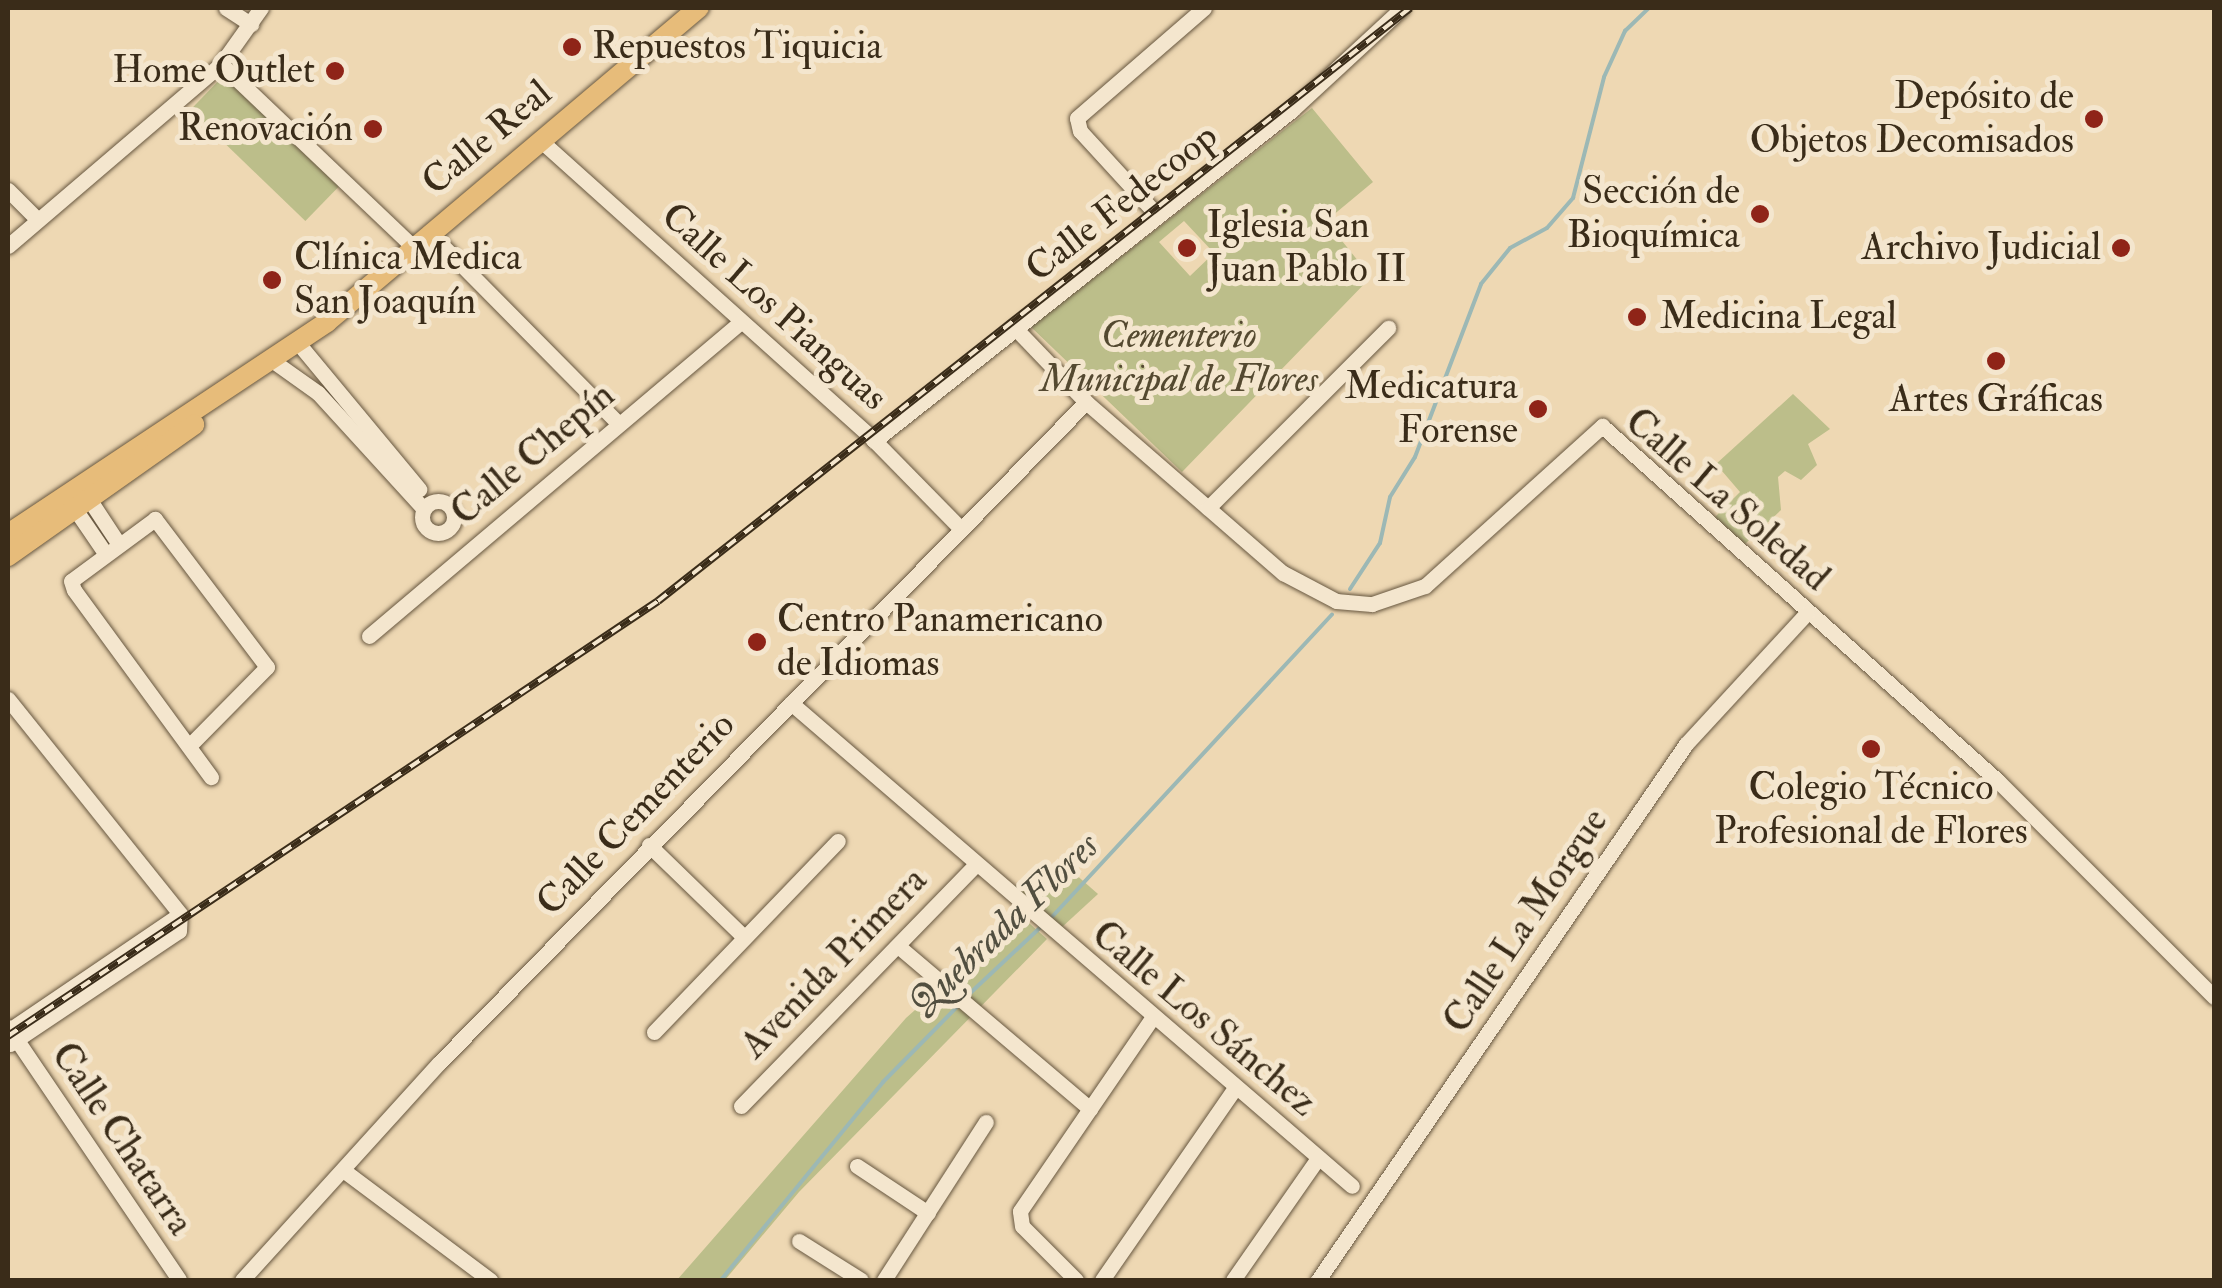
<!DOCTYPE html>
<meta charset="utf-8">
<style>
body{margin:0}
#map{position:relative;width:2222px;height:1288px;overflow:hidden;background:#eed8b3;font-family:"IM FELL Double Pica",serif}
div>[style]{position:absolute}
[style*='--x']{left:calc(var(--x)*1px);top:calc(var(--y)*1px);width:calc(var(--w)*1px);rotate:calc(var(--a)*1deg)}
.green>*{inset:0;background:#bcbe8a;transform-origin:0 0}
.stream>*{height:4px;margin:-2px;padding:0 2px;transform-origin:2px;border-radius:2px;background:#9cb8b5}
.roads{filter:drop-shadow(0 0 2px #675740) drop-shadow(0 0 2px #675740)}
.minor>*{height:15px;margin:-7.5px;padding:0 7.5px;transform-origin:7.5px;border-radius:7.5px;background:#f4e6ce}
.minor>.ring{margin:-7.5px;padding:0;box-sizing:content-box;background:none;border:15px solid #f4e6ce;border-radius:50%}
.major>*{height:20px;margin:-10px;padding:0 10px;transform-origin:10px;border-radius:10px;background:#e7bc7a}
.rail>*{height:8px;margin-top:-4px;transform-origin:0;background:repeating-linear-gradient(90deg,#f4e6ce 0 11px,#3a2c19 0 22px);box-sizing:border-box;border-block:2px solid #3a2c19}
.dots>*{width:28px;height:28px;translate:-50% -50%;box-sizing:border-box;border:5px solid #f4e6ce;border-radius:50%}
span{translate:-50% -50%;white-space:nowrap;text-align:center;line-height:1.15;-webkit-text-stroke:10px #f4e6ce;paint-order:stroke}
.poi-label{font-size:38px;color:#3a2c19}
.left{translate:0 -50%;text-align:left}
.right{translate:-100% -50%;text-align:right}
.street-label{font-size:38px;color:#3a2c19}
.park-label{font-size:38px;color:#544930;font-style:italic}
.water-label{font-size:40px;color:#524f40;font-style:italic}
.frame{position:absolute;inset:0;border:10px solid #3a2c19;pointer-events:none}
</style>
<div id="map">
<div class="green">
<div style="left:225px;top:74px;width:160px;height:50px;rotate:44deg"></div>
<div style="clip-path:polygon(evenodd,1312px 108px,1373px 182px,1326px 221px,1371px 277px,1182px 472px,1031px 327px,1312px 108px,1184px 221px,1214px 253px,1190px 276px,1159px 242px,1184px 221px)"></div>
<div style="clip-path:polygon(1793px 394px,1830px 429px,1808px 444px,1817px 465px,1801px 480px,1785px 471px,1778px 477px,1781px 510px,1745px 544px,1715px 517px,1740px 492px,1716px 464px)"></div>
<div style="clip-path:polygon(1074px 873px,1098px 894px,1061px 928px,1009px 887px)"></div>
<div style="clip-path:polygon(1021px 916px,1047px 939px,799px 1192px,725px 1280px,677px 1280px,906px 1018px)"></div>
</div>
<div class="stream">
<div style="--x:1350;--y:589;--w:55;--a:-56.9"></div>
<div style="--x:1380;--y:543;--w:47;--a:-77.7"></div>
<div style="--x:1390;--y:497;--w:47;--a:-58"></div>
<div style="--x:1415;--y:457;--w:185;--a:-69.1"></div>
<div style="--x:1481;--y:284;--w:46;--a:-51.1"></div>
<div style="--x:1510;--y:248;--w:42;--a:-28.4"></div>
<div style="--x:1547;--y:228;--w:40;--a:-49"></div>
<div style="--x:1573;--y:198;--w:125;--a:-75.6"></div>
<div style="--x:1604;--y:77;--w:51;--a:-65.5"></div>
<div style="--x:1625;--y:31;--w:33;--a:-44"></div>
<div style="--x:1050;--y:919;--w:415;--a:-47.2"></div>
<div style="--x:966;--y:997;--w:105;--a:-43.1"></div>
<div style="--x:721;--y:1280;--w:256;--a:-50.7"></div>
<div style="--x:883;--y:1082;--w:110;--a:-45.4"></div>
</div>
<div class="roads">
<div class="minor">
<div style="--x:226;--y:8;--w:30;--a:33"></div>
<div style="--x:221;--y:64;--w:265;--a:43.6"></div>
<div style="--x:540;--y:140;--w:443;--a:41.9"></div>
<div style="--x:870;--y:436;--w:129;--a:45.6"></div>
<div style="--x:8;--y:190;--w:42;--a:45"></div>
<div style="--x:1158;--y:216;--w:115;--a:-132.5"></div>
<div style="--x:1080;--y:131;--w:13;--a:-103"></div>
<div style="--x:1077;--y:118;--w:168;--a:-40.9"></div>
<div style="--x:429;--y:232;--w:270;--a:45.3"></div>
<div style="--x:8;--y:246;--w:280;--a:-40.5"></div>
<div style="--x:221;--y:64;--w:69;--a:-54.5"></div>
<div style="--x:1015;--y:328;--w:103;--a:46.2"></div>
<div style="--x:1086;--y:402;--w:261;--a:41"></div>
<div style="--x:1283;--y:573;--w:60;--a:27.8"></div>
<div style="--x:1336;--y:601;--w:36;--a:5"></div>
<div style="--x:1372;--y:604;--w:56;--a:-18.8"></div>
<div style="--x:1425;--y:586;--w:239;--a:-42.1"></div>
<div style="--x:1602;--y:426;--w:533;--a:41.88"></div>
<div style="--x:1999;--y:782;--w:304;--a:45"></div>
<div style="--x:298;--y:343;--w:190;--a:50.3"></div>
<div style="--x:273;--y:361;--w:55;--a:35.4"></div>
<div style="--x:318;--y:393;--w:157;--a:47.6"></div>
<div style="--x:874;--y:441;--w:533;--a:-38.37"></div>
<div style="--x:1292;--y:110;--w:150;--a:-42.8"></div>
<div class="ring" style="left:422px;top:501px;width:17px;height:17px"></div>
<div style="--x:91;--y:502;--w:49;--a:56.6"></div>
<div style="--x:1208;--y:508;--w:255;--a:-45"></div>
<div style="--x:77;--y:512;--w:50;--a:55.7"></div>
<div style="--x:369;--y:636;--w:485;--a:-40.2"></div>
<div style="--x:8;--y:699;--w:275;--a:51.3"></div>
<div style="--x:791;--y:703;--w:740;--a:40.73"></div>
<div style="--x:189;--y:746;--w:111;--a:-45.4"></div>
<div style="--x:267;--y:667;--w:186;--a:-127.1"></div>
<div style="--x:155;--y:519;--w:104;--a:143.6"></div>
<div style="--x:71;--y:581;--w:9;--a:72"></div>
<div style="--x:74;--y:590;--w:232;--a:53.8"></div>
<div style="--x:649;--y:845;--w:132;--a:44.1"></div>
<div style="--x:898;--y:946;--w:252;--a:40.3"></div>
<div style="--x:8;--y:1027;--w:305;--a:55.9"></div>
<div style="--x:8;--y:1031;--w:208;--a:-34.2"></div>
<div style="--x:654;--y:1032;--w:265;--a:-46.1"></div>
<div style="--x:10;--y:1044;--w:203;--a:-33.8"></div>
<div style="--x:179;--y:931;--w:17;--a:-87"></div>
<div style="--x:741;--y:1106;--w:334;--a:-45.8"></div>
<div style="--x:857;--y:1166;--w:85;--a:33.5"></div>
<div style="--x:343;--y:1170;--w:184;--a:36.8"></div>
<div style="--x:799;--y:1241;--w:73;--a:32.2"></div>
<div style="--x:242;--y:1280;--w:293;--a:-47.8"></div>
<div style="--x:439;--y:1063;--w:925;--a:-45.61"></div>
<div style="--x:884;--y:1280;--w:188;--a:-57.2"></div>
<div style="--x:1076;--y:1280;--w:76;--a:-135"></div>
<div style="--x:1022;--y:1226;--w:15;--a:-98"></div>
<div style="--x:1020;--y:1211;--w:235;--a:-55.6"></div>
<div style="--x:1102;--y:1280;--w:234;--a:-55.3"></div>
<div style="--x:1233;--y:1280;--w:149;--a:-55.1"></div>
<div style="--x:1318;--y:1280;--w:650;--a:-55.53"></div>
<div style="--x:1686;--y:744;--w:178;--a:-47.3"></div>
</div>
<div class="major">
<div style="--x:8;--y:534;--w:383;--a:-33.6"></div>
<div style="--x:327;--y:322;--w:487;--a:-40.2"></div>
<div style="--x:8;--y:556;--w:228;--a:-35.2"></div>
</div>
</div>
<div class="rail">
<div style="--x:8;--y:1036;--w:782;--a:-33.79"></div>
<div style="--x:658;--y:601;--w:958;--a:-38.26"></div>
</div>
<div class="dots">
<div style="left:572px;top:47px;background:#8f2418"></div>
<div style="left:335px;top:71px;background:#8f2418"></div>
<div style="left:2094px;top:119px;background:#8f2418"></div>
<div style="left:373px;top:129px;background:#8f2418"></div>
<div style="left:1760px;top:214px;background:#8f2418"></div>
<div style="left:1187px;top:248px;background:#8f2418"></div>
<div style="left:2121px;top:248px;background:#8f2418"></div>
<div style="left:272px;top:280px;background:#8f2418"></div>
<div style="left:1637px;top:317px;background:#8f2418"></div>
<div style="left:1996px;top:361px;background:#8f2418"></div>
<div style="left:1538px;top:409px;background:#8f2418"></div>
<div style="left:757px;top:642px;background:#8f2418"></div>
<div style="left:1871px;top:749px;background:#8f2418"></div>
</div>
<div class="poi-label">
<span class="left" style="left:592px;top:47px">Repuestos Tiquicia</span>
<span class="right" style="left:315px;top:71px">Home Outlet</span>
<span class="right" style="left:2074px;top:119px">Depósito de<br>Objetos Decomisados</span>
<span class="right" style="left:353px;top:129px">Renovación</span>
<span class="right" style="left:1740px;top:214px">Sección de<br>Bioquímica</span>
<span class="left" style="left:1207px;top:248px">Iglesia San<br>Juan Pablo II</span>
<span class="right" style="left:2101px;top:248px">Archivo Judicial</span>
<span class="left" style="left:294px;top:280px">Clínica Medica<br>San Joaquín</span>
<span class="left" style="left:1660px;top:317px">Medicina Legal</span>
<span class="right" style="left:1518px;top:409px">Medicatura<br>Forense</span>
<span style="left:1996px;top:400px">Artes Gráficas</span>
<span class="left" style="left:777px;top:642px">Centro Panamericano<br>de Idiomas</span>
<span style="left:1871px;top:810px">Colegio Técnico<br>Profesional de Flores</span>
</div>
<div class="street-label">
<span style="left:487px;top:138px;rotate:-40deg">Calle Real</span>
<span style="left:1122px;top:203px;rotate:-38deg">Calle Fedecoop</span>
<span style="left:774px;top:307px;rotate:42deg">Calle Los Pianguas</span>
<span style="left:533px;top:454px;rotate:-40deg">Calle Chepín</span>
<span style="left:1727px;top:500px;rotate:41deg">Calle La Soledad</span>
<span style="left:636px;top:814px;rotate:-46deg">Calle Cementerio</span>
<span style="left:1526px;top:921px;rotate:-56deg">Calle La Morgue</span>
<span style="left:834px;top:963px;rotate:-46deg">Avenida Primera</span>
<span style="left:1204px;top:1019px;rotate:40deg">Calle Los Sánchez</span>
<span style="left:122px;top:1139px;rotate:56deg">Calle Chatarra</span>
</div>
<div class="park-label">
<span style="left:1179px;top:358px">Cementerio<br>Municipal de Flores</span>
</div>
<div class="water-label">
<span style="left:1004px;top:925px;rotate:-44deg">Quebrada Flores</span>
</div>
<div class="frame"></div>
</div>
